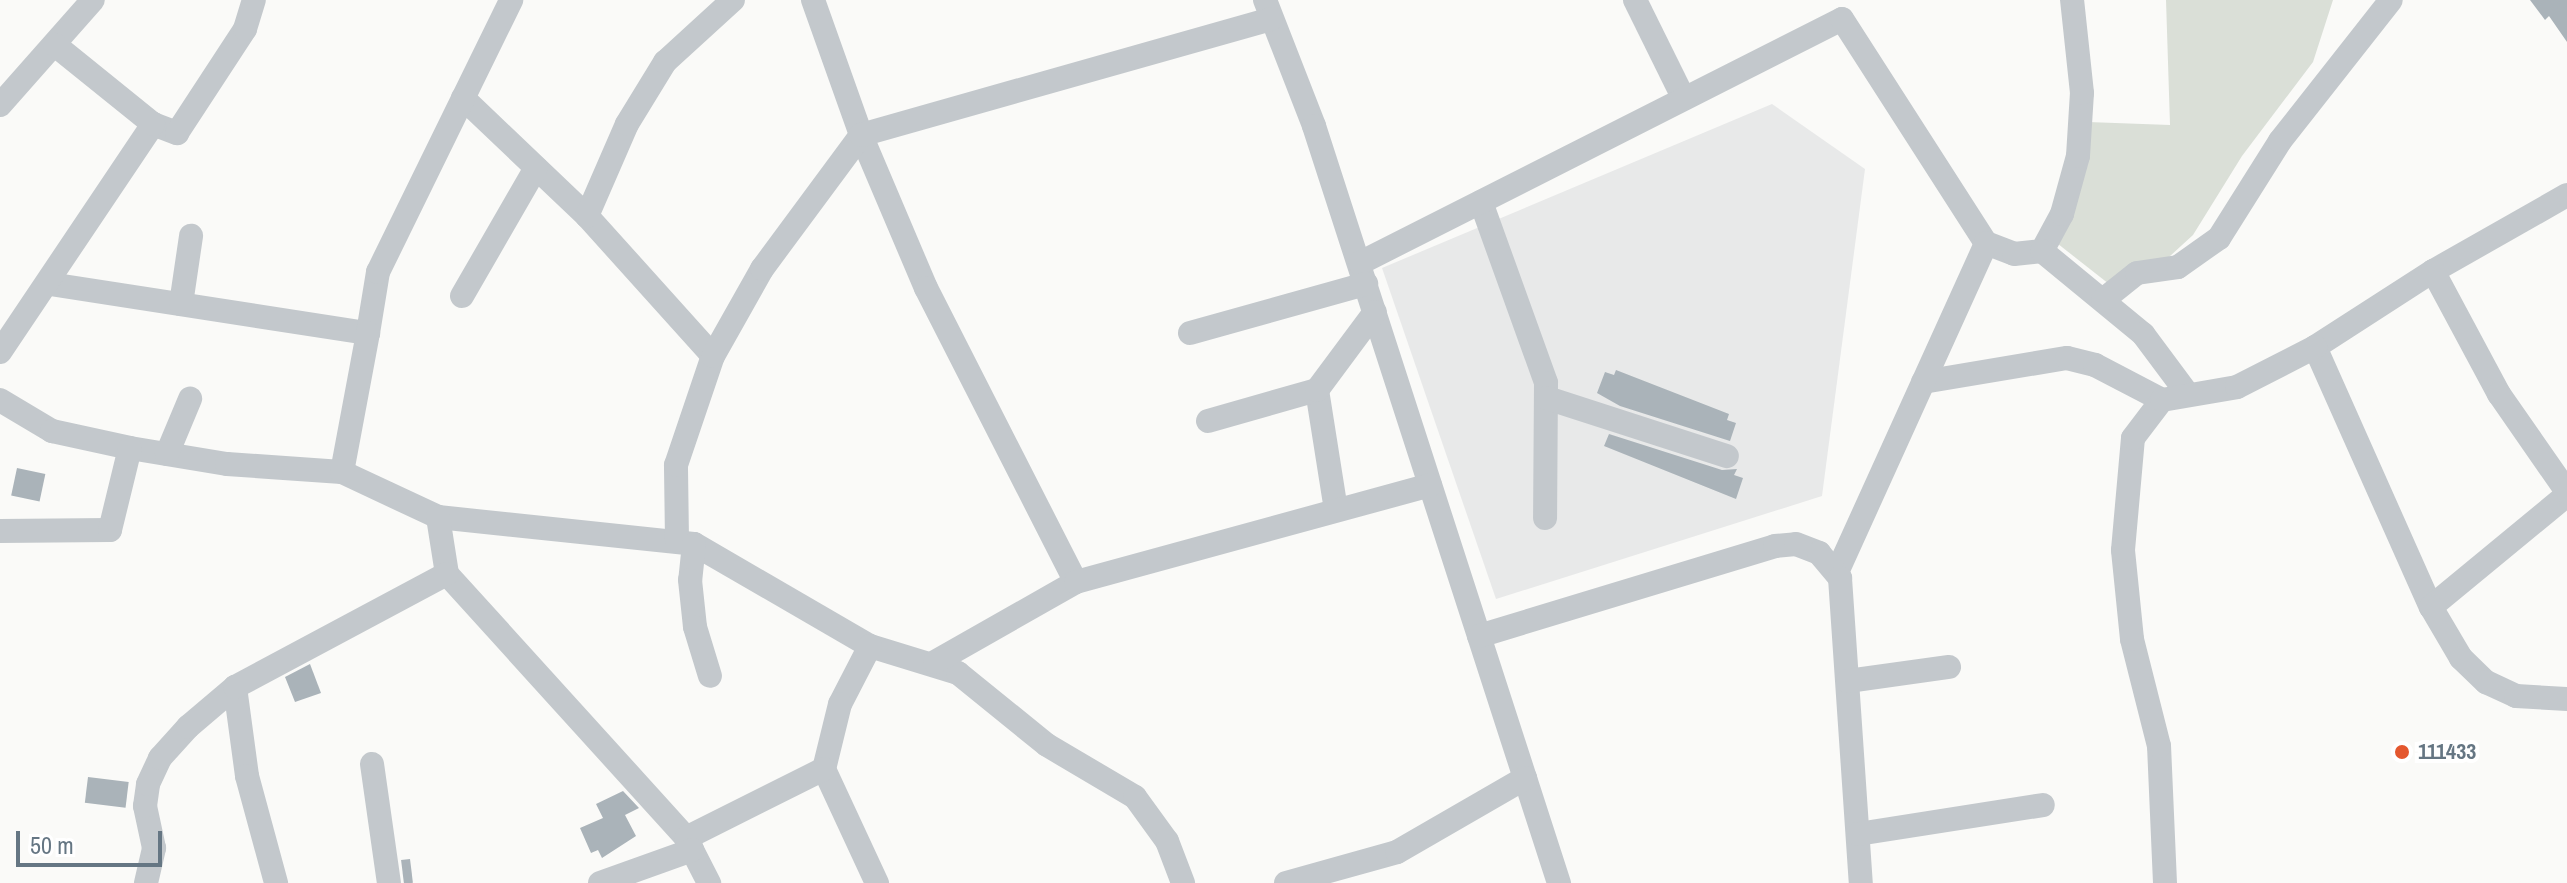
<!DOCTYPE html>
<style>
body{margin:0}
#map{position:relative;width:2567px;height:883px;overflow:hidden;background:#fafaf8;font-family:"Archivo Narrow",sans-serif}
div>[style]{position:absolute}
[style*='--x']{left:calc(var(--x)*1px);top:calc(var(--y)*1px);width:calc(var(--w)*1px);rotate:calc(var(--a)*1deg)}
.built>*{inset:0;background:#e8e9e9}
.green>*{inset:0;background:#dadfd7}
.building>*{inset:0;background:#aab3b9;transform-origin:0 0}
.minor>*{height:24px;margin:-12px;padding:0 12px;transform-origin:12px;border-radius:12px;background:#c3c8cc}
.dots>*{width:22px;height:22px;translate:-50% -50%;box-sizing:border-box;border:4px solid #fff;border-radius:50%}
span{translate:-50% -50%;white-space:nowrap;text-align:center;line-height:1.15;-webkit-text-stroke:8px #fff;paint-order:stroke}
.poi-label{font-size:22px;color:#657683;font-weight:700}
.left{translate:0 -50%;text-align:left}
.scale{position:absolute;left:16px;top:831px;width:146px;height:36px;box-sizing:border-box;border:4px solid #657683;border-top:0;padding-left:10px;font-size:24px;line-height:28px;white-space:nowrap;color:#657683;-webkit-text-stroke:6px #fff;paint-order:stroke}
</style>
<div id="map">
<div class="built">
<div style="clip-path:polygon(1772px 104px,1865px 169px,1822px 496px,1496px 599px,1382px 268px)"></div>
</div>
<div class="green">
<div style="clip-path:polygon(2166px 0,2333px 0,2313px 62px,2242px 156px,2193px 235px,2169px 257px,2109px 284px,2053px 240px,2088px 122px,2170px 125px)"></div>
</div>
<div class="building">
<div style="clip-path:polygon(2530px 0,2567px 0,2567px 42px,2549px 16px,2545px 20px)"></div>
<div style="clip-path:polygon(1616px 370px,1729px 414px,1727px 420px,1736px 423px,1730px 441px,1620px 406px,1597px 393px,1605px 372px,1614px 375px)"></div>
<div style="clip-path:polygon(1609px 434px,1722px 470px,1737px 469px,1734px 475px,1743px 478px,1736px 499px,1604px 446px)"></div>
<div style="left:17px;top:468px;width:29px;height:28px;rotate:12deg"></div>
<div style="clip-path:polygon(310px 664px,321px 693px,295px 702px,285px 677px)"></div>
<div style="left:88px;top:777px;width:41px;height:26px;rotate:7deg"></div>
<div style="clip-path:polygon(623px 791px,639px 808px,625px 815px,636px 836px,602px 858px,598px 850px,591px 853px,580px 828px,603px 818px,596px 804px)"></div>
<div style="left:410px;top:859px;width:24px;height:9px;rotate:83deg"></div>
</div>
<div class="minor">
<div style="--x:813;--y:0;--w:143;--a:70.4"></div>
<div style="--x:861;--y:135;--w:166;--a:67"></div>
<div style="--x:926;--y:288;--w:330;--a:63"></div>
<div style="--x:1265;--y:0;--w:135;--a:68.7"></div>
<div style="--x:1314;--y:126;--w:796;--a:72.07"></div>
<div style="--x:1635;--y:0;--w:110;--a:63.7"></div>
<div style="--x:463;--y:98;--w:171;--a:43.6"></div>
<div style="--x:587;--y:216;--w:188;--a:48"></div>
<div style="--x:0;--y:105;--w:140;--a:-48.5"></div>
<div style="--x:153;--y:124;--w:26;--a:21"></div>
<div style="--x:177;--y:133;--w:124;--a:-56.8"></div>
<div style="--x:245;--y:29;--w:30;--a:-73"></div>
<div style="--x:2567;--y:195;--w:154;--a:150.4"></div>
<div style="--x:2433;--y:271;--w:140;--a:147.2"></div>
<div style="--x:2315;--y:347;--w:285;--a:66"></div>
<div style="--x:2431;--y:607;--w:176;--a:-39.5"></div>
<div style="--x:1481;--y:202;--w:192;--a:70.2"></div>
<div style="--x:1546;--y:383;--w:135;--a:90.4"></div>
<div style="--x:587;--y:216;--w:100;--a:-66.5"></div>
<div style="--x:627;--y:124;--w:73;--a:-58.5"></div>
<div style="--x:665;--y:62;--w:92;--a:-42.4"></div>
<div style="--x:2042;--y:251;--w:42;--a:-61.6"></div>
<div style="--x:2062;--y:214;--w:60;--a:-74.6"></div>
<div style="--x:2078;--y:156;--w:63;--a:-86.4"></div>
<div style="--x:2082;--y:93;--w:94;--a:-96.1"></div>
<div style="--x:1360;--y:263;--w:540;--a:-26.85"></div>
<div style="--x:1842;--y:19;--w:266;--a:57.3"></div>
<div style="--x:1986;--y:243;--w:30;--a:21"></div>
<div style="--x:2014;--y:254;--w:28;--a:-6"></div>
<div style="--x:2042;--y:251;--w:131;--a:39.4"></div>
<div style="--x:2143;--y:334;--w:74;--a:53.3"></div>
<div style="--x:2433;--y:271;--w:140;--a:61.8"></div>
<div style="--x:2499;--y:394;--w:119;--a:55.2"></div>
<div style="--x:50;--y:284;--w:322;--a:8.8"></div>
<div style="--x:368;--y:333;--w:62;--a:-80.7"></div>
<div style="--x:378;--y:272;--w:303;--a:-63.9"></div>
<div style="--x:462;--y:296;--w:148;--a:-60"></div>
<div style="--x:2103;--y:300;--w:43;--a:-38.5"></div>
<div style="--x:2137;--y:273;--w:41;--a:-8.3"></div>
<div style="--x:2178;--y:267;--w:50;--a:-35.3"></div>
<div style="--x:2219;--y:238;--w:115;--a:-57.8"></div>
<div style="--x:2280;--y:141;--w:179;--a:-51.8"></div>
<div style="--x:181;--y:304;--w:69;--a:-81.6"></div>
<div style="--x:1190;--y:333;--w:183;--a:-15.6"></div>
<div style="--x:0;--y:352;--w:275;--a:-56.1"></div>
<div style="--x:153;--y:124;--w:126;--a:-141.1"></div>
<div style="--x:1923;--y:382;--w:146;--a:-9.5"></div>
<div style="--x:2067;--y:358;--w:29;--a:14"></div>
<div style="--x:2095;--y:365;--w:76;--a:27.6"></div>
<div style="--x:1317;--y:390;--w:121;--a:81"></div>
<div style="--x:1547;--y:398;--w:189;--a:17.9"></div>
<div style="--x:0;--y:400;--w:61;--a:30.8"></div>
<div style="--x:52;--y:431;--w:80;--a:12.3"></div>
<div style="--x:130;--y:448;--w:98;--a:9.4"></div>
<div style="--x:227;--y:464;--w:115;--a:4"></div>
<div style="--x:342;--y:472;--w:106;--a:25.1"></div>
<div style="--x:438;--y:517;--w:257;--a:6"></div>
<div style="--x:694;--y:544;--w:203;--a:30.1"></div>
<div style="--x:870;--y:646;--w:92;--a:17.1"></div>
<div style="--x:958;--y:673;--w:114;--a:39"></div>
<div style="--x:1047;--y:745;--w:102;--a:30.6"></div>
<div style="--x:1135;--y:797;--w:54;--a:54"></div>
<div style="--x:1167;--y:841;--w:45;--a:69.1"></div>
<div style="--x:1208;--y:421;--w:113;--a:-15.9"></div>
<div style="--x:1317;--y:390;--w:97;--a:-53.4"></div>
<div style="--x:167;--y:454;--w:60;--a:-67.3"></div>
<div style="--x:342;--y:472;--w:141;--a:-79.4"></div>
<div style="--x:438;--y:517;--w:58;--a:81"></div>
<div style="--x:447;--y:574;--w:356;--a:47.8"></div>
<div style="--x:686;--y:838;--w:51;--a:62.9"></div>
<div style="--x:0;--y:531;--w:110;--a:-0.5"></div>
<div style="--x:110;--y:530;--w:84;--a:-76.3"></div>
<div style="--x:677;--y:540;--w:75;--a:-90.8"></div>
<div style="--x:676;--y:465;--w:115;--a:-71.3"></div>
<div style="--x:713;--y:356;--w:100;--a:-60.6"></div>
<div style="--x:762;--y:269;--w:167;--a:-53.5"></div>
<div style="--x:861;--y:135;--w:426;--a:-15.8"></div>
<div style="--x:694;--y:544;--w:36;--a:96"></div>
<div style="--x:690;--y:580;--w:47;--a:83.9"></div>
<div style="--x:695;--y:627;--w:51;--a:73"></div>
<div style="--x:1838;--y:570;--w:359;--a:-65.6"></div>
<div style="--x:2431;--y:607;--w:59;--a:59.5"></div>
<div style="--x:2461;--y:658;--w:35;--a:44"></div>
<div style="--x:2486;--y:682;--w:33;--a:25"></div>
<div style="--x:2516;--y:696;--w:51;--a:3.4"></div>
<div style="--x:1479;--y:636;--w:309;--a:-16.9"></div>
<div style="--x:1775;--y:546;--w:21;--a:-5"></div>
<div style="--x:1796;--y:544;--w:25;--a:21"></div>
<div style="--x:1819;--y:553;--w:33;--a:50"></div>
<div style="--x:1840;--y:578;--w:306;--a:86.1"></div>
<div style="--x:870;--y:646;--w:65;--a:117.3"></div>
<div style="--x:840;--y:704;--w:67;--a:103.8"></div>
<div style="--x:824;--y:769;--w:126;--a:65.1"></div>
<div style="--x:935;--y:662;--w:162;--a:-29.6"></div>
<div style="--x:1076;--y:582;--w:367;--a:-15.3"></div>
<div style="--x:1848;--y:681;--w:102;--a:-7.9"></div>
<div style="--x:235;--y:687;--w:90;--a:82.3"></div>
<div style="--x:247;--y:776;--w:111;--a:74.8"></div>
<div style="--x:372;--y:764;--w:120;--a:81.9"></div>
<div style="--x:1858;--y:834;--w:187;--a:-8.9"></div>
<div style="--x:686;--y:838;--w:154;--a:-26.6"></div>
<div style="--x:146;--y:883;--w:36;--a:-77"></div>
<div style="--x:154;--y:848;--w:43;--a:-102.1"></div>
<div style="--x:145;--y:806;--w:22;--a:-82"></div>
<div style="--x:148;--y:784;--w:29;--a:-65"></div>
<div style="--x:160;--y:758;--w:42;--a:-47.9"></div>
<div style="--x:188;--y:727;--w:62;--a:-40.4"></div>
<div style="--x:235;--y:687;--w:240;--a:-28.1"></div>
<div style="--x:600;--y:883;--w:98;--a:-19.7"></div>
<div style="--x:1286;--y:883;--w:115;--a:-15.6"></div>
<div style="--x:1397;--y:852;--w:148;--a:-30"></div>
<div style="--x:2165;--y:883;--w:137;--a:-92.5"></div>
<div style="--x:2159;--y:746;--w:110;--a:-104.2"></div>
<div style="--x:2132;--y:639;--w:89;--a:-95.8"></div>
<div style="--x:2123;--y:550;--w:112;--a:-84.9"></div>
<div style="--x:2133;--y:438;--w:48;--a:-52.7"></div>
<div style="--x:2162;--y:400;--w:76;--a:-9.8"></div>
<div style="--x:2237;--y:387;--w:88;--a:-27.1"></div>
</div>
<div class="dots">
<div style="left:2402px;top:752px;background:#e4572e"></div>
</div>
<div class="poi-label">
<span class="left" style="left:2418px;top:752px">111433</span>
</div>
<div class="scale">50 m</div>
</div>
